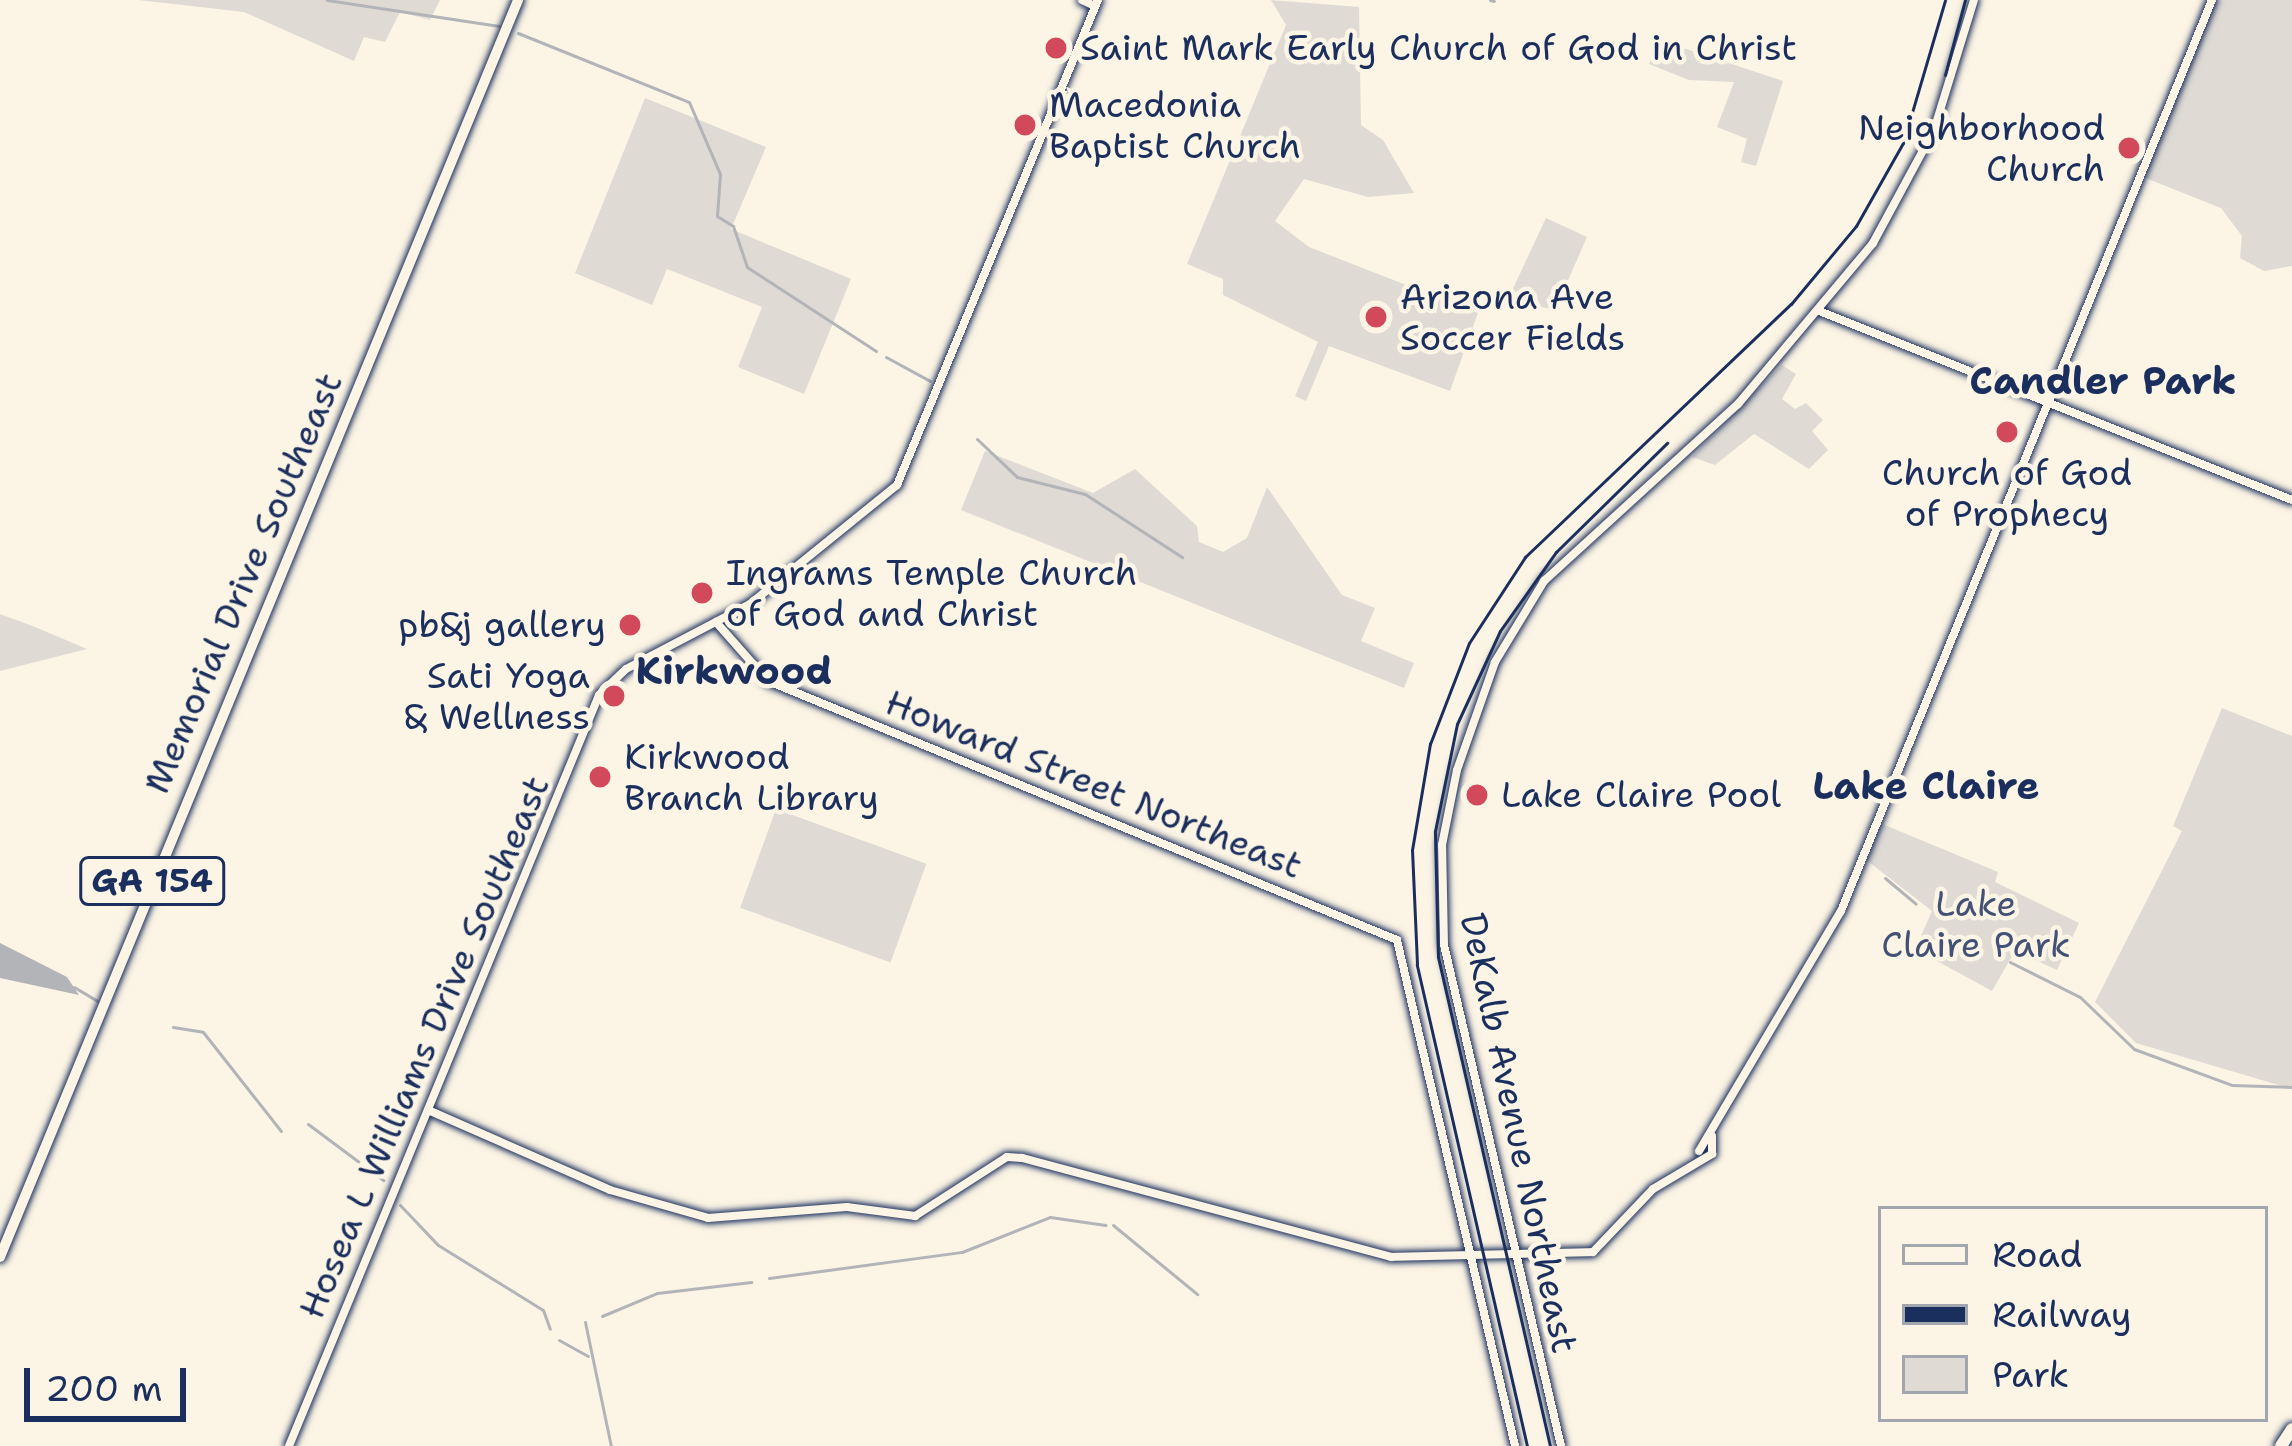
<!DOCTYPE html>
<style>
body{margin:0}
#map{position:relative;width:2292px;height:1446px;overflow:hidden;background:#fcf5e5;font-family:"Shantell Sans",sans-serif}
div>[style]{position:absolute}
[style*='--x']{left:calc(var(--x)*1px);top:calc(var(--y)*1px);width:calc(var(--w)*1px);rotate:calc(var(--a)*1deg)}
.green>*{inset:0;background:#dfdbd4;transform-origin:0 0}
.water>*{inset:0;background:#b2b4b8}
.stream>*{height:3px;margin:-1.5px;padding:0 1.5px;transform-origin:1.5px;border-radius:1.5px;background:#b2b4b8}
.roads{filter:drop-shadow(0 0 3px #1b2f5e) drop-shadow(0 0 3px #1b2f5e)}
.secondary>*{height:8px;margin:-4px;padding:0 4px;transform-origin:4px;border-radius:4px;background:#fcf5e5}
.primary>*{height:10px;margin:-5px;padding:0 5px;transform-origin:5px;border-radius:5px;background:#fcf5e5}
.highway>*{height:12px;margin:-6px;padding:0 6px;transform-origin:6px;border-radius:6px;background:#fcf5e5}
.rail>*{height:3px;margin:-1.5px;padding:0 1.5px;transform-origin:1.5px;border-radius:1.5px;background:#1b2f5e}
.dots>*{width:33px;height:33px;translate:-50% -50%;box-sizing:border-box;border:6px solid #fcf5e5;border-radius:50%}
span{translate:-50% -50%;white-space:nowrap;text-align:center;line-height:1.15;-webkit-text-stroke:9px #fcf5e5;paint-order:stroke}
.shield-label span{padding:3px 9px;background:#fcf5e5;border:3px solid;border-radius:9px;-webkit-text-stroke-width:0}
.shield-label{font-size:33px;color:#1b2f5e;font-weight:700}
.poi-label{font-size:36px;color:#1b2f5e}
.left{translate:0 -50%;text-align:left}
.right{translate:-100% -50%;text-align:right}
.street-label{font-size:36px;color:#1b2f5e}
.park-label{font-size:36px;color:#425176}
.neighbourhood-label{font-size:39px;color:#1b2f5e;font-weight:700}
.legend{position:absolute;left:1878px;top:1206px;width:390px;height:216px;box-sizing:border-box;background:#fcf5e5;border:3px solid #a2a6af;margin:0;padding:15px 21px;list-style:none;font-size:36px;color:#1b2f5e}
.legend li{display:flex;align-items:center;gap:24px;height:60px}
.legend b{width:60px;border:3px solid #a2a6af}
.scale{position:absolute;left:24px;top:1368px;width:162px;height:54px;box-sizing:border-box;border:6px solid #1b2f5e;border-top:0;padding-left:15px;font-size:36px;line-height:42px;white-space:nowrap;color:#1b2f5e;-webkit-text-stroke:9px #fcf5e5;paint-order:stroke}
</style>
<div id="map">
<div class="green">
<div style="clip-path:polygon(138px 0,440px 0,430px 20px,400px 12px,385px 42px,364px 37px,354px 61px,244px 12px)"></div>
<div style="clip-path:polygon(1271px 0,1359px 7px,1361px 125px,1383px 140px,1414px 193px,1368px 197px,1304px 179px,1275px 221px,1309px 247px,1478px 313px,1450px 391px,1329px 346px,1306px 401px,1295px 396px,1318px 342px,1223px 295px,1223px 279px,1187px 264px,1286px 25px)"></div>
<div style="clip-path:polygon(2213px 0,2292px 0,2292px 266px,2264px 271px,2240px 258px,2242px 236px,2221px 208px,2143px 177px)"></div>
<div style="clip-path:polygon(1659px 40px,1783px 81px,1756px 166px,1741px 162px,1747px 139px,1717px 127px,1734px 82px,1689px 80px,1649px 64px)"></div>
<div style="clip-path:polygon(645px 98px,766px 147px,731px 229px,851px 279px,804px 394px,738px 367px,762px 307px,667px 269px,652px 305px,575px 273px)"></div>
<div style="clip-path:polygon(1546px 218px,1587px 237px,1555px 310px,1508px 299px)"></div>
<div style="clip-path:polygon(1782px 365px,1796px 374px,1782px 399px,1795px 409px,1806px 403px,1823px 420px,1812px 431px,1828px 450px,1809px 469px,1754px 434px,1715px 465px,1692px 457px)"></div>
<div style="clip-path:polygon(985px 451px,1093px 493px,1135px 469px,1197px 526px,1199px 542px,1223px 552px,1247px 538px,1267px 487px,1342px 595px,1375px 608px,1361px 641px,1414px 663px,1404px 688px,961px 510px)"></div>
<div style="clip-path:polygon(0 614px,35px 627px,87px 649px,0 671px)"></div>
<div style="clip-path:polygon(2222px 708px,2292px 736px,2292px 1089px,2136px 1043px,2095px 1002px,2182px 831px,2173px 826px)"></div>
<div style="left:776px;top:809px;width:160px;height:105px;rotate:20deg"></div>
<div style="clip-path:polygon(1880px 823px,1998px 872px,1995px 882px,2079px 923px,2057px 970px,2015px 951px,1992px 991px,1915px 949px,1932px 911px,1865px 859px)"></div>
</div>
<div class="water">
<div style="clip-path:polygon(0 943px,67px 977px,79px 995px,0 978px)"></div>
</div>
<div class="stream">
<div style="--x:327;--y:0;--w:174;--a:8.6"></div>
<div style="--x:1490;--y:0;--w:4;--a:14"></div>
<div style="--x:518;--y:33;--w:184;--a:22"></div>
<div style="--x:689;--y:102;--w:78;--a:66.7"></div>
<div style="--x:720;--y:174;--w:42;--a:94.1"></div>
<div style="--x:717;--y:216;--w:19;--a:32"></div>
<div style="--x:733;--y:226;--w:43;--a:71.1"></div>
<div style="--x:747;--y:267;--w:154;--a:33.1"></div>
<div style="--x:886;--y:357;--w:50;--a:28.6"></div>
<div style="--x:977;--y:439;--w:55;--a:43.5"></div>
<div style="--x:1017;--y:477;--w:70;--a:14"></div>
<div style="--x:1085;--y:494;--w:116;--a:33"></div>
<div style="--x:1885;--y:878;--w:40;--a:40"></div>
<div style="--x:2010;--y:962;--w:78;--a:26.6"></div>
<div style="--x:2080;--y:997;--w:75;--a:43.9"></div>
<div style="--x:2134;--y:1049;--w:104;--a:20.2"></div>
<div style="--x:2232;--y:1085;--w:60;--a:1.9"></div>
<div style="--x:74;--y:987;--w:27;--a:31"></div>
<div style="--x:173;--y:1027;--w:30;--a:9"></div>
<div style="--x:203;--y:1032;--w:126;--a:51.8"></div>
<div style="--x:308;--y:1124;--w:94;--a:36.7"></div>
<div style="--x:400;--y:1205;--w:55;--a:46.5"></div>
<div style="--x:438;--y:1245;--w:123;--a:31.8"></div>
<div style="--x:543;--y:1310;--w:20;--a:70"></div>
<div style="--x:1113;--y:1225;--w:109;--a:39.4"></div>
<div style="--x:769;--y:1278;--w:195;--a:-7.7"></div>
<div style="--x:962;--y:1252;--w:95;--a:-21.7"></div>
<div style="--x:1050;--y:1217;--w:56;--a:8.3"></div>
<div style="--x:602;--y:1316;--w:60;--a:-22.7"></div>
<div style="--x:657;--y:1293;--w:95;--a:-6.7"></div>
<div style="--x:585;--y:1322;--w:127;--a:78.2"></div>
<div style="--x:559;--y:1340;--w:33;--a:29"></div>
</div>
<div class="roads">
<div class="secondary">
<div style="--x:1082;--y:0;--w:14;--a:25"></div>
<div style="--x:1819;--y:311;--w:509;--a:21.78"></div>
<div style="--x:716;--y:622;--w:79;--a:48.6"></div>
<div style="--x:768;--y:681;--w:680;--a:22.38"></div>
<div style="--x:1397;--y:940;--w:520;--a:76.87"></div>
<div style="--x:428;--y:1110;--w:199;--a:23.7"></div>
<div style="--x:610;--y:1190;--w:102;--a:15.9"></div>
<div style="--x:708;--y:1218;--w:139;--a:-4.5"></div>
<div style="--x:847;--y:1207;--w:69;--a:7.5"></div>
<div style="--x:915;--y:1216;--w:109;--a:-32.7"></div>
<div style="--x:1007;--y:1157;--w:15;--a:4"></div>
<div style="--x:1022;--y:1158;--w:382;--a:15"></div>
<div style="--x:1391;--y:1257;--w:202;--a:-1.4"></div>
<div style="--x:1593;--y:1252;--w:87;--a:-46.4"></div>
<div style="--x:1653;--y:1189;--w:69;--a:-30.7"></div>
<div style="--x:1712;--y:1154;--w:18;--a:-90"></div>
<div style="--x:1699;--y:1151;--w:279;--a:-59.4"></div>
<div style="--x:1841;--y:911;--w:984;--a:-67.84"></div>
<div style="--x:289;--y:1446;--w:812;--a:-67.57"></div>
<div style="--x:599;--y:695;--w:37;--a:-44"></div>
<div style="--x:626;--y:669;--w:140;--a:-27.7"></div>
<div style="--x:750;--y:604;--w:189;--a:-39"></div>
<div style="--x:897;--y:485;--w:525;--a:-67.49"></div>
<div style="--x:1561;--y:1446;--w:514;--a:-103.14"></div>
<div style="--x:1444;--y:945;--w:100;--a:-91.1"></div>
<div style="--x:1442;--y:845;--w:76;--a:-78.7"></div>
<div style="--x:1457;--y:770;--w:114;--a:-70.6"></div>
<div style="--x:1495;--y:662;--w:95;--a:-58.8"></div>
<div style="--x:1544;--y:581;--w:263;--a:-42.4"></div>
<div style="--x:1738;--y:404;--w:210;--a:-50"></div>
<div style="--x:1873;--y:243;--w:128;--a:-61.6"></div>
<div style="--x:1934;--y:130;--w:136;--a:-72.9"></div>
</div>
<div class="primary">
<div style="--x:0;--y:1257;--w:1360;--a:-67.6"></div>
</div>
<div class="highway">
<div style="--x:2281;--y:1446;--w:20;--a:-57"></div>
</div>
</div>
<div class="rail">
<div style="--x:1945;--y:75;--w:78;--a:-75.1"></div>
<div style="--x:1527;--y:1446;--w:494;--a:-102.9"></div>
<div style="--x:1417;--y:964;--w:114;--a:-92.5"></div>
<div style="--x:1412;--y:850;--w:108;--a:-80.4"></div>
<div style="--x:1430;--y:744;--w:108;--a:-68.9"></div>
<div style="--x:1469;--y:643;--w:103;--a:-56.9"></div>
<div style="--x:1525;--y:557;--w:367;--a:-43.6"></div>
<div style="--x:1791;--y:304;--w:102;--a:-50.2"></div>
<div style="--x:1856;--y:226;--w:95;--a:-60.5"></div>
<div style="--x:1903;--y:143;--w:149;--a:-73.6"></div>
<div style="--x:1550;--y:1446;--w:502;--a:-102.9"></div>
<div style="--x:1438;--y:957;--w:126;--a:-91.4"></div>
<div style="--x:1435;--y:831;--w:109;--a:-78.4"></div>
<div style="--x:1457;--y:724;--w:102;--a:-65.2"></div>
<div style="--x:1500;--y:631;--w:97;--a:-54.7"></div>
<div style="--x:1556;--y:552;--w:156;--a:-44.5"></div>
</div>
<div class="dots">
<div style="left:1056px;top:48px;background:#d1495b"></div>
<div style="left:1025px;top:125px;background:#d1495b"></div>
<div style="left:2129px;top:148px;background:#d1495b"></div>
<div style="left:1376px;top:317px;background:#d1495b"></div>
<div style="left:2007px;top:432px;background:#d1495b"></div>
<div style="left:702px;top:593px;background:#d1495b"></div>
<div style="left:630px;top:625px;background:#d1495b"></div>
<div style="left:614px;top:696px;background:#d1495b"></div>
<div style="left:600px;top:777px;background:#d1495b"></div>
<div style="left:1477px;top:795px;background:#d1495b"></div>
</div>
<div class="shield-label">
<span style="left:152px;top:881px">GA 154</span>
</div>
<div class="poi-label">
<span class="left" style="left:1080px;top:48px">Saint Mark Early Church of God in Christ</span>
<span class="left" style="left:1049px;top:125px">Macedonia<br>Baptist Church</span>
<span class="right" style="left:2105px;top:148px">Neighborhood<br>Church</span>
<span class="left" style="left:1400px;top:317px">Arizona Ave<br>Soccer Fields</span>
<span style="left:2007px;top:493px">Church of God<br>of Prophecy</span>
<span class="left" style="left:726px;top:593px">Ingrams Temple Church<br>of God and Christ</span>
<span class="right" style="left:606px;top:625px">pb&amp;j gallery</span>
<span class="right" style="left:590px;top:696px">Sati Yoga<br>&amp; Wellness</span>
<span class="left" style="left:624px;top:777px">Kirkwood<br>Branch Library</span>
<span class="left" style="left:1501px;top:795px">Lake Claire Pool</span>
</div>
<div class="street-label">
<span style="left:243px;top:583px;rotate:-67deg">Memorial Drive Southeast</span>
<span style="left:1094px;top:784px;rotate:22deg">Howard Street Northeast</span>
<span style="left:424px;top:1047px;rotate:-67deg">Hosea L Williams Drive Southeast</span>
<span style="left:1519px;top:1133px;rotate:78deg">DeKalb Avenue Northeast</span>
</div>
<div class="park-label">
<span style="left:1976px;top:924px">Lake<br>Claire Park</span>
</div>
<div class="neighbourhood-label">
<span style="left:2103px;top:380px">Candler Park</span>
<span style="left:734px;top:670px">Kirkwood</span>
<span style="left:1926px;top:785px">Lake Claire</span>
</div>
<ul class="legend">
<li><b style="height:15px;background:#fcf5e5"></b>Road</li>
<li><b style="height:15px;background:#1b2f5e"></b>Railway</li>
<li><b style="height:33px;background:#dfdbd4"></b>Park</li>
</ul>
<div class="scale">200 m</div>
</div>
